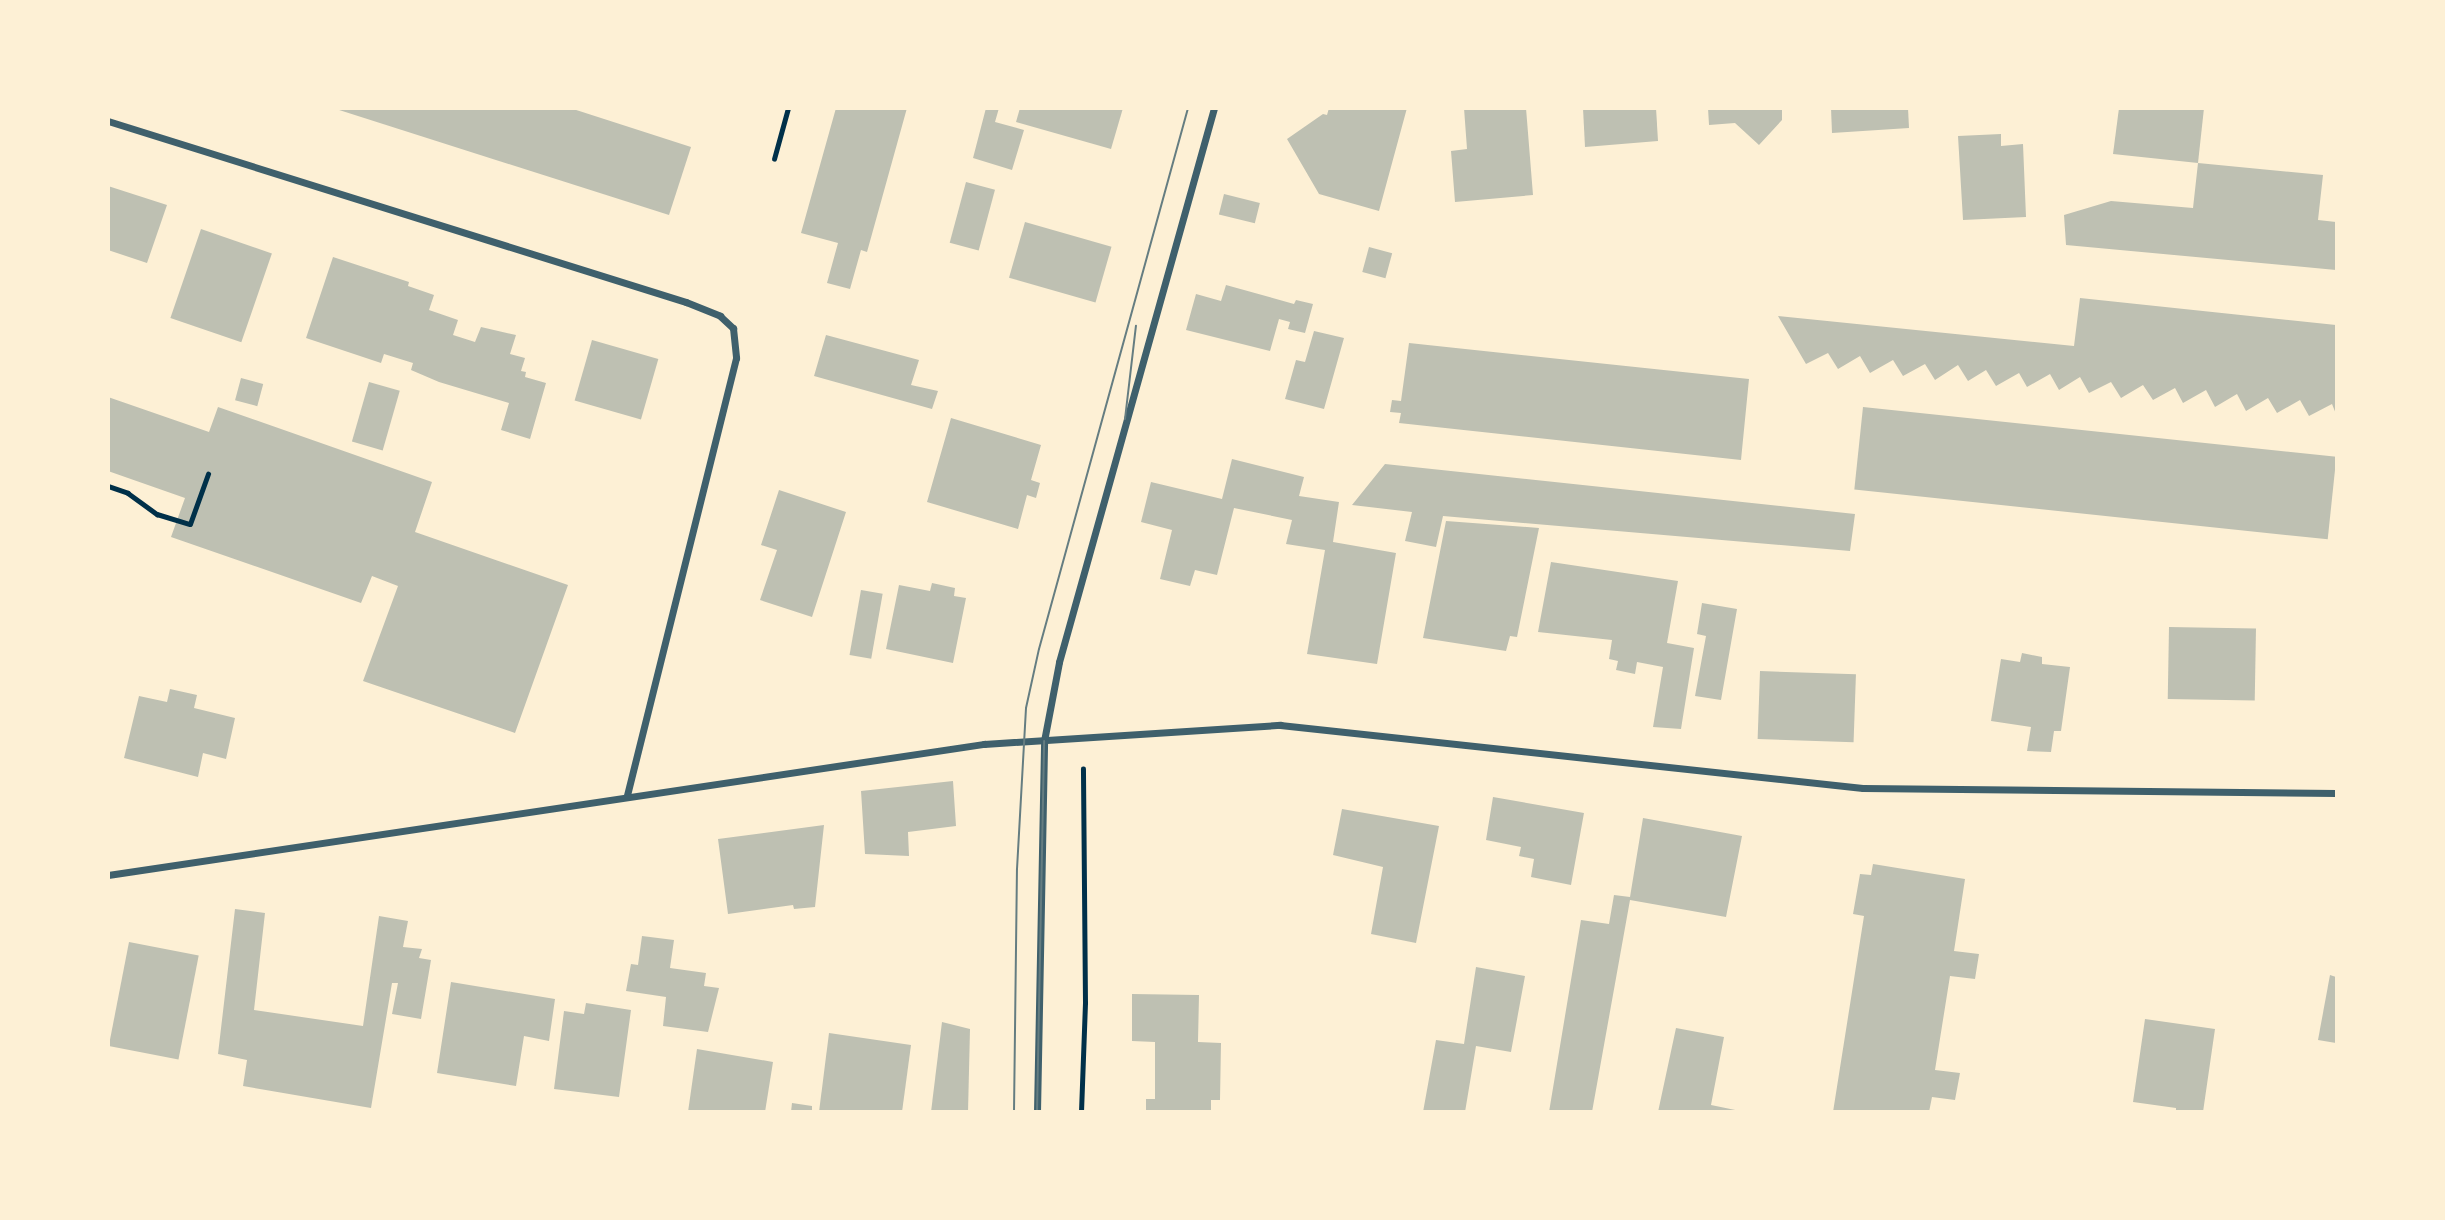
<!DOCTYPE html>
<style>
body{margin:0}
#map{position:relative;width:2445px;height:1220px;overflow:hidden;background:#fdf0d5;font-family:Cabin,sans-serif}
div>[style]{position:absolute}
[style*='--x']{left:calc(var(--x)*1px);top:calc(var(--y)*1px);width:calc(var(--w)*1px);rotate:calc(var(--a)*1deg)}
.building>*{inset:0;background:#bec0b2;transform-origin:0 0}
.path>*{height:4.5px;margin:-2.25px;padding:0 2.25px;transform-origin:2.25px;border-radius:2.25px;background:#003049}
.minor>*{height:7px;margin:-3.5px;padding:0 3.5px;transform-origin:3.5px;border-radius:3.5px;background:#3f606c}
.tram>*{height:2px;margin:-1px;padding:0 1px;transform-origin:1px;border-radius:1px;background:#657d81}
span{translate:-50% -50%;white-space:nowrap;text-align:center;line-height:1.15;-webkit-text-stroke:5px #fdf0d5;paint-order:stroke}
.frame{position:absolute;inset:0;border:110px solid #fdf0d5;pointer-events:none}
</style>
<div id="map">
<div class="building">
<div style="clip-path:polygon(570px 108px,691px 147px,669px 215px,336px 109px)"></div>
<div style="clip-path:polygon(836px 108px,907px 108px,867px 252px,861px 250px,850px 289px,827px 283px,838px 243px,801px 233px)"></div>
<div style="clip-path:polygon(986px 108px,999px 108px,995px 122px,1024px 130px,1012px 170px,973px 158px)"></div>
<div style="clip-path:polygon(1020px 108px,1123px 108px,1111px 149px,1016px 122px)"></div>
<div style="clip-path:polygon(1329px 108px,1407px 108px,1379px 211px,1319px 194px,1287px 139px,1323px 114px,1327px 115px)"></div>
<div style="clip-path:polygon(1464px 108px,1526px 108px,1533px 195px,1455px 202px,1451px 151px,1467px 149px)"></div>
<div style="clip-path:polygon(1583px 108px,1656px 108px,1658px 141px,1585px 147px)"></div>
<div style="clip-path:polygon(1708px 108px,1782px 108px,1782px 120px,1759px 145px,1735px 123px,1709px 125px)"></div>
<div style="clip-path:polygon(1831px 108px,1908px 108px,1909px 128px,1832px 133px)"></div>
<div style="clip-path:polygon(2119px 108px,2204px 108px,2198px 163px,2113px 154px)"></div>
<div style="clip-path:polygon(2001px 134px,2001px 146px,2023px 144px,2026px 217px,1963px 220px,1958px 136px)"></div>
<div style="clip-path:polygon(2198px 163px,2323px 175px,2318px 220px,2336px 222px,2336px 270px,2066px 245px,2064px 215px,2111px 201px,2193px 208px)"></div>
<div style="left:966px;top:182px;width:30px;height:63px;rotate:15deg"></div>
<div style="clip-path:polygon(108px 186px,167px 205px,147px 263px,108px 250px)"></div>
<div style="left:1224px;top:194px;width:37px;height:21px;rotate:14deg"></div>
<div style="left:1025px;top:222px;width:90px;height:58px;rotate:16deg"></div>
<div style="left:201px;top:229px;width:75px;height:94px;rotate:19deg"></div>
<div style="left:1369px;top:247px;width:24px;height:26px;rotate:15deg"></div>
<div style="clip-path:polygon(333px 257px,409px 282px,408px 286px,434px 295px,429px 310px,458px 320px,453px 335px,475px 342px,481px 327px,516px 335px,510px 354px,525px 358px,521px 371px,526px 372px,525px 377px,546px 383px,530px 439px,501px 430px,509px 403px,439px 382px,411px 370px,413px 363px,384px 354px,381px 363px,306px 338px)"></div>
<div style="clip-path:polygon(1226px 285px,1294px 304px,1296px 300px,1313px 304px,1305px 333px,1288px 329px,1290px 322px,1279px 319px,1270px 351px,1186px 330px,1196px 294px,1221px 301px)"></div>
<div style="clip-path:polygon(2080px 298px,2336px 325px,2336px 414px,2332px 404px,2309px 416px,2300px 400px,2277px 413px,2268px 398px,2246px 411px,2237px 394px,2215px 407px,2206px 390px,2183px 403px,2175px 388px,2153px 400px,2143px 385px,2121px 398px,2111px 382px,2089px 393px,2080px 377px,2059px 390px,2050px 374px,2027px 387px,2019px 373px,1996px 386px,1986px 370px,1968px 381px,1958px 365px,1935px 380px,1925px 364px,1903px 376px,1893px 360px,1870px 373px,1860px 356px,1838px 369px,1828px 353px,1806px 364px,1778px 316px,2074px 346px)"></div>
<div style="clip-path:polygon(1314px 331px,1344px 338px,1324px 409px,1285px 399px,1296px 360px,1305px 362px)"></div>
<div style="clip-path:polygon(826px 335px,919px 360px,911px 385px,938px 391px,932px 409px,814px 376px)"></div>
<div style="left:592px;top:340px;width:69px;height:63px;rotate:16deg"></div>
<div style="clip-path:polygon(1409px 343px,1749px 379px,1741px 460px,1399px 423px,1401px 413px,1390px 412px,1392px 400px,1401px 401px)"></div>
<div style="left:241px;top:378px;width:23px;height:23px;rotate:15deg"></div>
<div style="left:369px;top:382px;width:32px;height:62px;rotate:16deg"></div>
<div style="clip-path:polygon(108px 397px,209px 432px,218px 407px,432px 482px,415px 532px,568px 585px,515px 733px,363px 681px,398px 586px,372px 576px,361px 603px,171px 537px,185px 498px,108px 471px)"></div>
<div style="left:1863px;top:407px;width:476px;height:83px;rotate:6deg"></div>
<div style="clip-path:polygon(951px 418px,1041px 445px,1031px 480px,1040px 483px,1036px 498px,1027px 495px,1018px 529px,927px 502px)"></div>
<div style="clip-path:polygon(1232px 459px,1304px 477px,1299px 496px,1339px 502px,1333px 542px,1396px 553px,1377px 664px,1307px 654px,1325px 550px,1286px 544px,1292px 520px,1234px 508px,1217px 575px,1195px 570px,1190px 586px,1160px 579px,1172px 530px,1141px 522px,1151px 482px,1222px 499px)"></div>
<div style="clip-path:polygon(1385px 464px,1855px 514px,1850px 551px,1443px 516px,1436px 547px,1405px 541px,1412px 512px,1352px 505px)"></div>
<div style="clip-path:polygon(779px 490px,846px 512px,812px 617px,760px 600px,777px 550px,761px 545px)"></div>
<div style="clip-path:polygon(1446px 521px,1539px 528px,1517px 637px,1510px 636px,1506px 651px,1423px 638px)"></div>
<div style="clip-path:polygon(1551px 562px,1678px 581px,1667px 643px,1694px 648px,1681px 729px,1653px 727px,1663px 667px,1637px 662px,1635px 674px,1616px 670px,1618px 661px,1609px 659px,1612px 640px,1538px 632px)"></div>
<div style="clip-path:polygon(932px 583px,955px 588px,954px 596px,966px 598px,953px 663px,886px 649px,899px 585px,930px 591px)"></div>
<div style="left:861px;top:590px;width:22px;height:66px;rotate:10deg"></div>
<div style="clip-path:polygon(1702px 603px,1737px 609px,1721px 700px,1695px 696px,1706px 636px,1697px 634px)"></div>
<div style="left:2169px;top:627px;width:87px;height:72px;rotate:1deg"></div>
<div style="clip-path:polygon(2022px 653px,2042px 657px,2042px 664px,2070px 667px,2061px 731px,2054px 731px,2051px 752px,2027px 751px,2031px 727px,1991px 721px,2001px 659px,2020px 662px)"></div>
<div style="left:1760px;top:671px;width:96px;height:68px;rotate:2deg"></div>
<div style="clip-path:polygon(170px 689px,197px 695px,194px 708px,235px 718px,226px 759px,203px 753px,198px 777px,124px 758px,139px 696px,167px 702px)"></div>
<div style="clip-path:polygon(953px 781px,956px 826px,908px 832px,909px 856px,865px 854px,861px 791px)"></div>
<div style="clip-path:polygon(1493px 797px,1584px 813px,1571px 885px,1531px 877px,1534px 859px,1519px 856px,1521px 847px,1486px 840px)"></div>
<div style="clip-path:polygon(1342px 809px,1439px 826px,1416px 943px,1371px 934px,1383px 867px,1333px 855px)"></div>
<div style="clip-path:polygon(1643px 818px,1742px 836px,1726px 917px,1630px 900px,1592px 1112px,1549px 1112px,1581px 920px,1609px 924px,1614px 895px,1630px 897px)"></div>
<div style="clip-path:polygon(824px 825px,815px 907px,794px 909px,793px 905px,728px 914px,718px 839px)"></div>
<div style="clip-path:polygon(1873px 864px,1965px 879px,1954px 951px,1979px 954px,1975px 979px,1950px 976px,1935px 1070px,1960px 1073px,1955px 1100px,1932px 1097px,1929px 1112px,1833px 1112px,1864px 916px,1853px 914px,1860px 874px,1871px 875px)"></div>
<div style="clip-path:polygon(235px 909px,265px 913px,254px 1010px,363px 1026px,379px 916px,408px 921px,403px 947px,422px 949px,419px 958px,431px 960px,421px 1019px,392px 1014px,398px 983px,392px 983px,371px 1108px,243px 1086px,247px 1060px,218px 1054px)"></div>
<div style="clip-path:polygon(642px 936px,674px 940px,670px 968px,706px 973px,704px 986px,719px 988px,708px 1032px,663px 1026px,666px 997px,626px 991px,631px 964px,638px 965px)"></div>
<div style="left:129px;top:942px;width:71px;height:106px;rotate:11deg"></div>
<div style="clip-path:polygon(1476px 967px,1525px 976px,1511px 1052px,1476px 1046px,1465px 1112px,1423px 1112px,1436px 1040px,1464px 1044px)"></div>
<div style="clip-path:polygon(2330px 975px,2336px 977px,2336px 1043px,2318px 1040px)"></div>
<div style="clip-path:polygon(451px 982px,555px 999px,549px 1041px,524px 1036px,516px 1086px,437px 1073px)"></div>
<div style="clip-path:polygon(1132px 994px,1199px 995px,1198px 1042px,1221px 1043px,1220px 1100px,1211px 1100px,1211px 1112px,1146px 1112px,1146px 1099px,1155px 1099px,1155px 1042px,1132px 1041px)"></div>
<div style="clip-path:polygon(586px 1003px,631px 1010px,619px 1097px,554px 1089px,564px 1011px,584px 1014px)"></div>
<div style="clip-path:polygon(2145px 1019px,2215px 1029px,2203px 1112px,2176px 1112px,2176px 1108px,2133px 1102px)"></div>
<div style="clip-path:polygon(942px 1022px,970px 1029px,968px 1112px,931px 1112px)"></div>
<div style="clip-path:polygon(1676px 1028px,1724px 1037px,1711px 1105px,1745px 1112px,1658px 1112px)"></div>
<div style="clip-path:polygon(829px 1033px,911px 1045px,902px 1112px,819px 1112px)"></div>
<div style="clip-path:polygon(697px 1049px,773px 1062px,765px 1112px,688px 1112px)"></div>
<div style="clip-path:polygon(792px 1103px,812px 1106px,812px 1112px,791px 1112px)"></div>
</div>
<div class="path">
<div style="--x:774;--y:159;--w:53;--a:-74.6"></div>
<div style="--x:108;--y:486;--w:21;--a:19"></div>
<div style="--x:128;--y:493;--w:36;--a:36"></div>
<div style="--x:157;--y:514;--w:34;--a:17"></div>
<div style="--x:190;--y:524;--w:53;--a:-70.2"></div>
<div style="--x:1081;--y:1112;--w:109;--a:-87.9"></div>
<div style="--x:1085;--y:1003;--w:234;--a:-90.5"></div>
</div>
<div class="minor">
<div style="--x:108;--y:121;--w:606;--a:17.39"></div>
<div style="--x:686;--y:302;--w:37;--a:22"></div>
<div style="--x:720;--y:316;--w:18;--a:43"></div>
<div style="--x:733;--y:328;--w:30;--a:84"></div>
<div style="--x:736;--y:358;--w:451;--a:104"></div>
<div style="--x:108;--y:875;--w:886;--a:-8.51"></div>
<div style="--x:984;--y:744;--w:297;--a:-3.7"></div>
<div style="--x:1280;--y:725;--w:586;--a:6.17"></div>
<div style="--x:1863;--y:788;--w:473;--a:0.6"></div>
<div style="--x:1037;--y:1112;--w:371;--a:-88.9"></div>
<div style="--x:1044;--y:741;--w:80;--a:-79.2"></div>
<div style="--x:1059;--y:662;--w:575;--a:-74.37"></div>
</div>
<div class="tram">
<div style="--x:1125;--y:419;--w:94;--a:-83.3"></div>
<div style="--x:1014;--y:1112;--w:243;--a:-89.3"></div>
<div style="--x:1017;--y:869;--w:161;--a:-86.8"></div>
<div style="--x:1026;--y:708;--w:60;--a:-77.6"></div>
<div style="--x:1039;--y:649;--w:561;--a:-74.6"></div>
<div style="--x:1037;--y:1112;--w:371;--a:-88.9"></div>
</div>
<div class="frame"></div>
</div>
